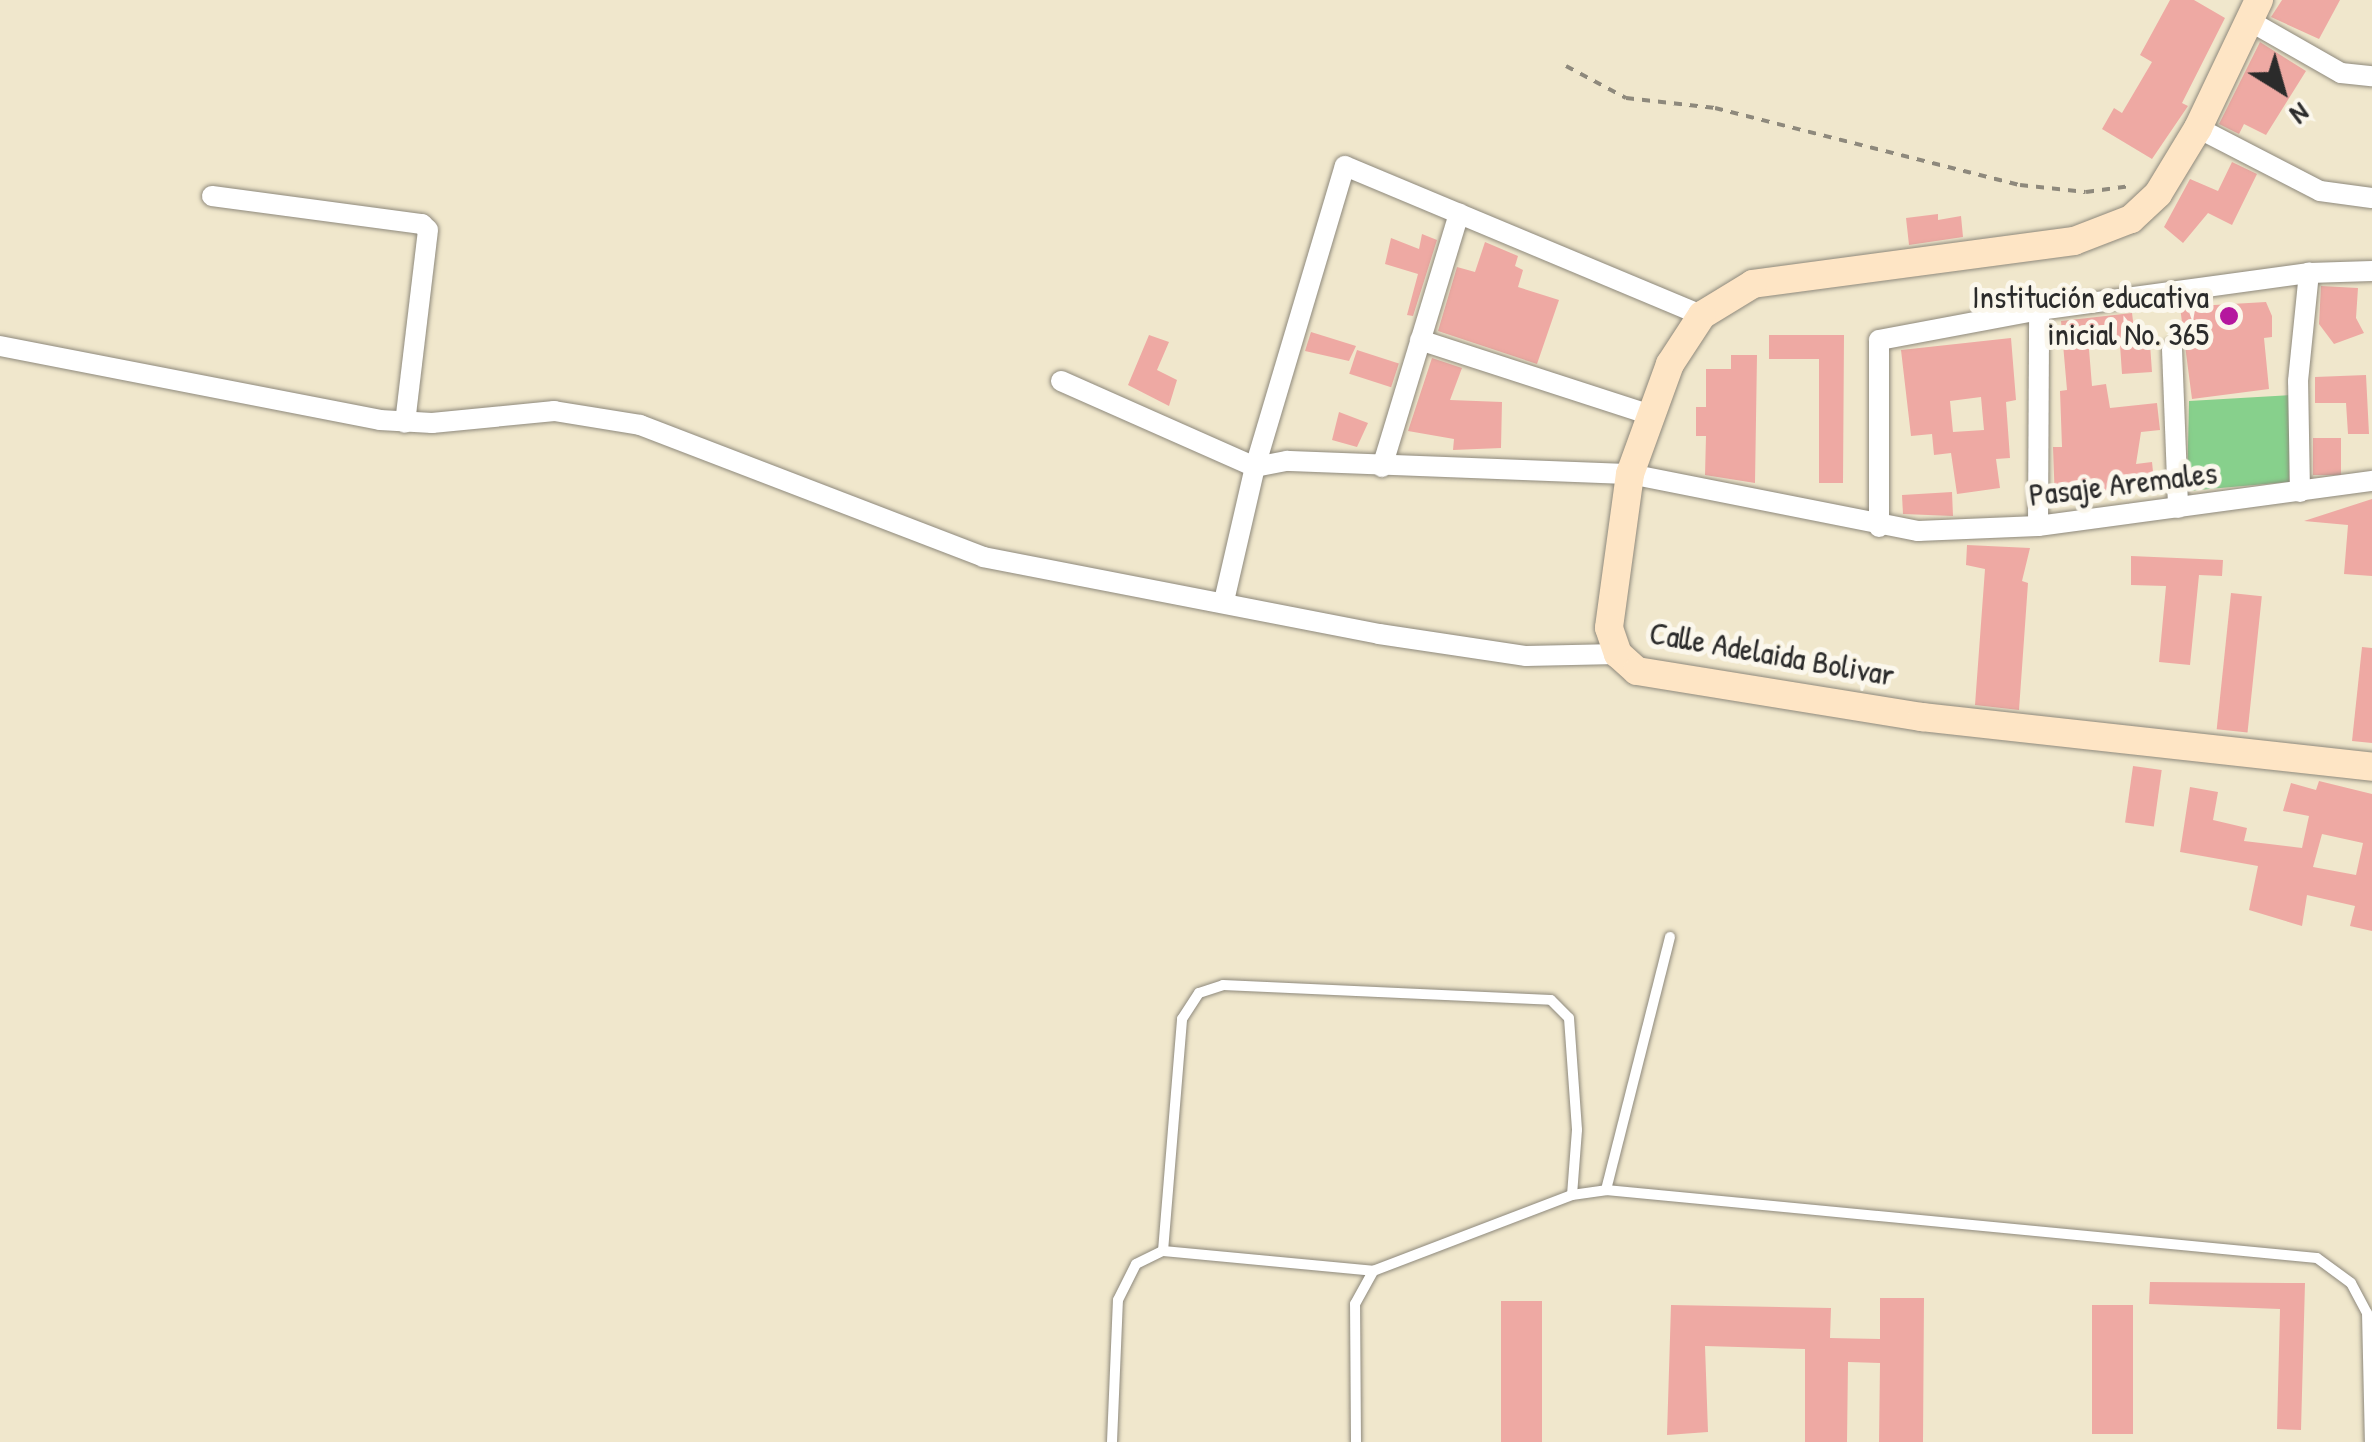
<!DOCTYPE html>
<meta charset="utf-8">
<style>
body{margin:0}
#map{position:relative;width:2372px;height:1442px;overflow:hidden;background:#f0e7cc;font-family:"Patrick Hand",sans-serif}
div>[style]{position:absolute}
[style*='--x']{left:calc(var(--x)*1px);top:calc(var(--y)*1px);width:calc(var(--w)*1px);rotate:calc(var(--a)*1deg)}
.green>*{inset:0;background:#87d08c}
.building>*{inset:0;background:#eea9a3;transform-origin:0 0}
.path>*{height:4px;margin-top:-2px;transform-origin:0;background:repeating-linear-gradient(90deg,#8e897c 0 8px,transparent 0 16px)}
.roads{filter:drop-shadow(0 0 2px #8e897c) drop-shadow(0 0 2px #8e897c)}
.lane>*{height:10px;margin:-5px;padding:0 5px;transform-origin:5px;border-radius:5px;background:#fff}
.street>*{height:20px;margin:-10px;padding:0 10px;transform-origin:10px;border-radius:10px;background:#fff}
.secondary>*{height:28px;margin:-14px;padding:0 14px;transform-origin:14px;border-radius:14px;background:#fee5c5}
.dots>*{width:28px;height:28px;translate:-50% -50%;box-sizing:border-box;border:5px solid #fbf7ec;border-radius:50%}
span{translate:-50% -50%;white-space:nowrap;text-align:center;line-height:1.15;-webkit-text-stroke:10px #fbf7ec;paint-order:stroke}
.poi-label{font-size:32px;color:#2b2b2b}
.right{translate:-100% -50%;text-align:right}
.street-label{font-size:32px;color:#2b2b2b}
.north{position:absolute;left:2232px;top:40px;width:100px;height:100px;-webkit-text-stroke:8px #fbf7ec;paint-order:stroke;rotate:143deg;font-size:28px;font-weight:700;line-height:40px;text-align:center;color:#2b2b2b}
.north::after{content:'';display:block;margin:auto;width:35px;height:45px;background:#2b2b2b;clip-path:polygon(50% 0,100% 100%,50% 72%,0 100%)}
</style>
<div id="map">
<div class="green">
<div style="clip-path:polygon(2291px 395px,2289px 482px,2187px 491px,2189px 401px)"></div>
</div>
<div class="building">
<div style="clip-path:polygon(2170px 0,2194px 0,2225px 18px,2182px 103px,2188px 106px,2152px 159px,2102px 129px,2114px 108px,2122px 113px,2152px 62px,2140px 55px)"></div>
<div style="clip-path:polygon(2282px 0,2340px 0,2319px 39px,2271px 17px)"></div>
<div style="clip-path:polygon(2260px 42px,2306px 71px,2266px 135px,2244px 124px,2239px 134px,2219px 124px)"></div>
<div style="clip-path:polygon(2232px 162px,2257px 174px,2232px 225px,2208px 213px,2183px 243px,2164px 227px,2190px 179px,2218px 191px)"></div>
<div style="clip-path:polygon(1938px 214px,1938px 220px,1961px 216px,1963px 237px,1909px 245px,1906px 218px)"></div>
<div style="clip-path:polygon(1422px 234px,1437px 240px,1413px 316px,1407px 315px,1418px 274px,1385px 264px,1391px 238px,1419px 249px)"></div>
<div style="clip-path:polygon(1485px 242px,1518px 256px,1515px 266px,1523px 270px,1518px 287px,1559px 300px,1537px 364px,1438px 331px,1457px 267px,1475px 272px)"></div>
<div style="clip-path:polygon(2321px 286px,2358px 288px,2356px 318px,2364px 333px,2334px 344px,2319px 324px)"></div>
<div style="clip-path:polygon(2266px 302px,2272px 316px,2272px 337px,2264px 338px,2269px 389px,2192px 399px,2180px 307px)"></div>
<div style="clip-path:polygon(2132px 313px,2136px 345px,2150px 344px,2152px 372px,2122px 374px,2120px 345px,2089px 349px,2092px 386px,2106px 384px,2110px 408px,2157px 403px,2160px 430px,2141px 432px,2136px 464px,2152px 462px,2155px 491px,2055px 502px,2053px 447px,2062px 447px,2060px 391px,2067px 390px,2061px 321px)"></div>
<div style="clip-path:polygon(1311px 332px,1356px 346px,1349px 361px,1305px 351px)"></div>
<div style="clip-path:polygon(1149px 335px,1169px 342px,1157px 370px,1177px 380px,1169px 406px,1128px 385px)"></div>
<div style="clip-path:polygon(1769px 335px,1844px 335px,1843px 483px,1819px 483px,1819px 359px,1769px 359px)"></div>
<div style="clip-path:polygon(evenodd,2011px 338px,2016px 400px,2006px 402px,2010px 458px,1996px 459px,2000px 488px,1957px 494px,1951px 453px,1934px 455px,1932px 434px,1911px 436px,1901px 350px,2011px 338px,1981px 397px,1984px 430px,1953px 432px,1950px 401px,1981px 397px)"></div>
<div style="left:1357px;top:350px;width:44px;height:25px;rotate:18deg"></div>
<div style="clip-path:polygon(1731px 355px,1757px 355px,1755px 483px,1705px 475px,1706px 436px,1696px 436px,1696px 407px,1706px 407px,1706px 369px,1731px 369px)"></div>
<div style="clip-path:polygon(1432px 358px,1462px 368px,1450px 400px,1502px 402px,1501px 448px,1453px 450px,1454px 439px,1408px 431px)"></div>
<div style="clip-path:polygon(2366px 375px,2369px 434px,2348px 434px,2346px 403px,2315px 403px,2315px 377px)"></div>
<div style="clip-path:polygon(1339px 412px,1368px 423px,1357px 447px,1332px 440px)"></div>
<div style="left:2313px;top:438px;width:28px;height:37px"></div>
<div style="clip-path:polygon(1952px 492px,1953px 516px,1903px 514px,1902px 495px)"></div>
<div style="clip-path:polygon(2372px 499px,2372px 576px,2344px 574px,2348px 525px,2304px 521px)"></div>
<div style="clip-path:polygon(1967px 545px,2030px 548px,2022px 581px,2028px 583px,2019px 710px,1975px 705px,1985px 569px,1966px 565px)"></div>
<div style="clip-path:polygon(2131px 556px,2223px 560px,2222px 576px,2199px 575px,2190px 665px,2159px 662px,2166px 586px,2131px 585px)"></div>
<div style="left:2231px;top:593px;width:31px;height:137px;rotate:6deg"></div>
<div style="clip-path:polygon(2362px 647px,2372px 648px,2372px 743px,2352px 741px)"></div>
<div style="left:2133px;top:766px;width:29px;height:57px;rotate:8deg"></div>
<div style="clip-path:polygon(evenodd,2319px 781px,2372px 794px,2372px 931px,2350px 926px,2355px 906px,2307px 895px,2302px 926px,2249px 910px,2258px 866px,2180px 852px,2190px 787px,2218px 792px,2213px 820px,2247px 828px,2244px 841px,2302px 848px,2309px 816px,2283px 811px,2291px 783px,2316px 790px,2319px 781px,2322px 834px,2363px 843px,2356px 875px,2313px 867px,2322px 834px)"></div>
<div style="clip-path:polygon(2150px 1282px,2305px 1283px,2301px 1430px,2277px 1429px,2280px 1309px,2149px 1304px)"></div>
<div style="clip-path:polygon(1880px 1298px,1924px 1298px,1923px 1442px,1879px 1442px,1880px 1363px,1848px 1362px,1847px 1442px,1805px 1442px,1805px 1349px,1705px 1346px,1708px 1432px,1667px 1435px,1671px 1305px,1831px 1308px,1830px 1338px,1880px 1339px)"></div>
<div style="left:1501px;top:1301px;width:41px;height:141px"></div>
<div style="left:2133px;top:1305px;width:129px;height:41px;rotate:90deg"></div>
</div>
<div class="path">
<div style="--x:1566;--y:66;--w:68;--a:28.1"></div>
<div style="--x:1626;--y:98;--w:90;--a:6.4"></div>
<div style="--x:1715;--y:108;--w:315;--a:14.2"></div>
<div style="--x:2020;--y:185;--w:66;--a:6.1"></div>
<div style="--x:2086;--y:192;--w:45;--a:-7.6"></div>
</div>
<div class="roads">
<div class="lane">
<div style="--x:1606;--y:1190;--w:261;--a:-75.8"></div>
<div style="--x:1163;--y:1251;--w:233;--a:-85.3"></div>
<div style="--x:1182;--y:1019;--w:31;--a:-57"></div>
<div style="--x:1199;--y:993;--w:25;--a:-18"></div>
<div style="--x:1223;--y:985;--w:328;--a:2.6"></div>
<div style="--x:1551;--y:1000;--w:25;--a:45"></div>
<div style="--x:1569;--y:1018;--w:112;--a:85.9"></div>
<div style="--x:1577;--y:1130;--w:65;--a:94.4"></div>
<div style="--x:1112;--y:1442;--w:142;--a:-87.6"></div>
<div style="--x:1118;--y:1300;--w:40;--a:-63.4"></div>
<div style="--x:1136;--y:1264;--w:30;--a:-26"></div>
<div style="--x:1163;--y:1251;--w:211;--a:5.4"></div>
<div style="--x:1356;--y:1442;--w:138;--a:-90.4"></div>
<div style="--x:1355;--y:1304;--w:38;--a:-61"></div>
<div style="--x:1373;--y:1271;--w:213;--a:-20.9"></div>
<div style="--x:1572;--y:1195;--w:34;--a:-8"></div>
<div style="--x:1606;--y:1190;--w:714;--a:5.46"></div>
<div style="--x:2317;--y:1258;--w:42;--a:36.3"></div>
<div style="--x:2351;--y:1283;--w:34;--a:62"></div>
<div style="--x:2367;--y:1313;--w:129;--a:88.7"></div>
</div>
<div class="street">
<div style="--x:2248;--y:20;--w:107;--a:29.7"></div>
<div style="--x:2341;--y:73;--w:31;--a:6"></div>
<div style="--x:2198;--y:128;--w:137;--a:27.3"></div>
<div style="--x:2320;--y:191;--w:52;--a:7.7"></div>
<div style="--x:212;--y:196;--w:212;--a:7.6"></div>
<div style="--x:422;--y:224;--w:8;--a:45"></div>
<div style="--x:428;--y:230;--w:194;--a:96.8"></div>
<div style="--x:1420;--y:340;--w:240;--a:18"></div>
<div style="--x:0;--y:346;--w:387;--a:11"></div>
<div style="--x:380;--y:420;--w:52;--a:3.3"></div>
<div style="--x:432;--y:423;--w:123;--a:-5.6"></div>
<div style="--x:554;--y:411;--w:87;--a:9.2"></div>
<div style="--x:640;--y:425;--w:368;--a:21"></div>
<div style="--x:983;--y:557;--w:403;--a:11"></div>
<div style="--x:1379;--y:634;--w:149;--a:8.5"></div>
<div style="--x:1526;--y:656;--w:92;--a:-1.2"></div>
<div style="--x:2172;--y:349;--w:159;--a:87.8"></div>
<div style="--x:1061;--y:381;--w:212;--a:23.9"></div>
<div style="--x:1255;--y:467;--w:33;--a:-11"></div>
<div style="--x:1287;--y:461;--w:343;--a:2.2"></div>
<div style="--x:1630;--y:474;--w:294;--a:11.2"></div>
<div style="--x:1918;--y:531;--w:120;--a:-2.4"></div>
<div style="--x:2038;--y:526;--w:337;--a:-7.7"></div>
<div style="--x:1382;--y:467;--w:265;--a:-73.1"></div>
<div style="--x:2300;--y:492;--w:111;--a:-91"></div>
<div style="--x:2298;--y:381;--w:109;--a:-84.2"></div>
<div style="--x:2038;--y:526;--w:216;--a:-89.7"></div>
<div style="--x:1879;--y:527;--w:187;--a:-90"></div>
<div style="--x:1879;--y:340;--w:163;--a:-10.6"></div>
<div style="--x:2039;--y:310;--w:273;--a:-7.8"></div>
<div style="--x:2309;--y:273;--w:63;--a:-1.8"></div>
<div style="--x:1224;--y:601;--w:138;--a:-77"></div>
<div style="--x:1255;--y:467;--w:314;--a:-73.4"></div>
<div style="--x:1345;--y:166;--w:387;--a:22.7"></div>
</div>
<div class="secondary">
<div style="--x:2259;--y:0;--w:142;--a:115.5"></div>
<div style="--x:2198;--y:128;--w:77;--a:121.2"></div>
<div style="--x:2158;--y:194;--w:37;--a:137"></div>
<div style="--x:2131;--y:219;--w:61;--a:158.9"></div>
<div style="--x:2074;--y:241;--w:324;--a:172.4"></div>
<div style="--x:1753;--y:284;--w:60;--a:148.7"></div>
<div style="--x:1702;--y:315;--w:59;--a:123.1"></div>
<div style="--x:1670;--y:364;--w:117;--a:110"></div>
<div style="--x:1630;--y:474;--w:155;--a:97.8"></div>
<div style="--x:1609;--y:628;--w:28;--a:71"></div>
<div style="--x:1618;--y:654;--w:25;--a:42"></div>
<div style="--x:1637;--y:671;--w:289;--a:9.2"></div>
<div style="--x:1922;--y:717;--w:453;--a:6.3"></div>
</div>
</div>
<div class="dots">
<div style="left:2229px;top:316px;background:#b5179e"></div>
</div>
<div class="poi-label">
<span class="right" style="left:2209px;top:316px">Institución educativa<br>inicial No. 365</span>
</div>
<div class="street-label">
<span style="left:2123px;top:484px;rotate:-7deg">Pasaje Aremales</span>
<span style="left:1772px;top:654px;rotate:10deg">Calle Adelaida Bolivar</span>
</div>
<div class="north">N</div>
</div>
